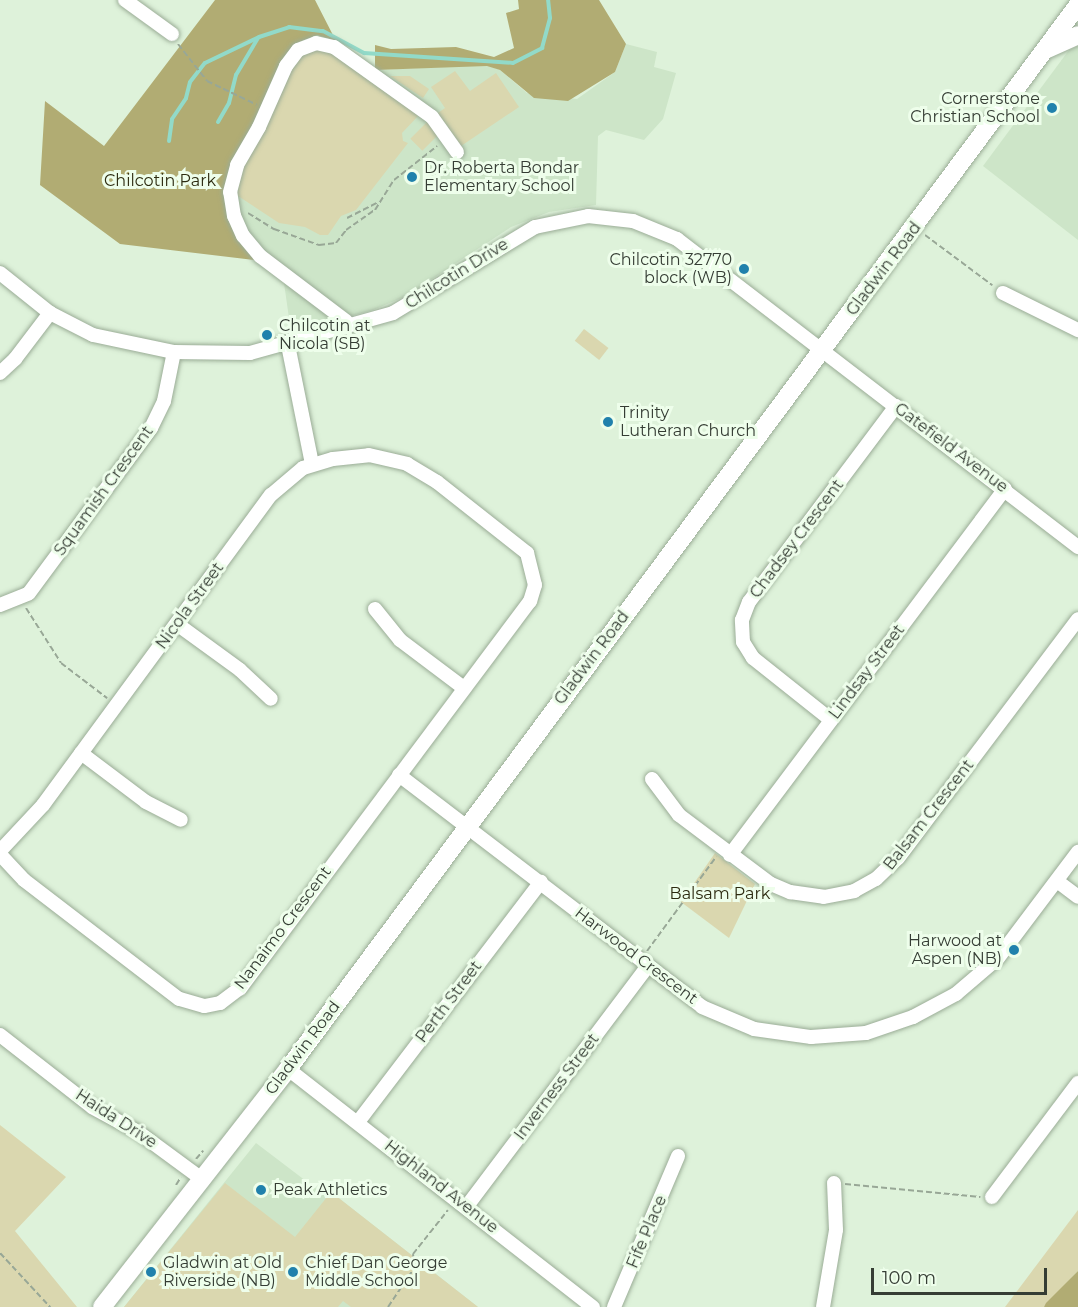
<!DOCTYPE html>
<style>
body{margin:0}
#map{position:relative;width:1078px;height:1307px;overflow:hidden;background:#def2da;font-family:Montserrat,sans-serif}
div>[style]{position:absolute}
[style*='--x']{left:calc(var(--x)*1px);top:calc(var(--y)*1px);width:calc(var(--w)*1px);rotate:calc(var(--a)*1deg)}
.built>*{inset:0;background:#cde5c8}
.green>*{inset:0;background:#dad7af;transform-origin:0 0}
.forest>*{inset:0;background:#b1ac73}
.stream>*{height:4px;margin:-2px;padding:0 2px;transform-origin:2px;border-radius:2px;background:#92dac9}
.path>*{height:2px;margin-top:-1px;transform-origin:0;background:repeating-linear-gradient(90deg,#98a796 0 6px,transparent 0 9px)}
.roads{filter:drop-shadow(0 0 2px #9aac96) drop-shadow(0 0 2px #9aac96)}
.minor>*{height:14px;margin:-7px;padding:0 7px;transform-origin:7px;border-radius:7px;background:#fff}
.major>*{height:18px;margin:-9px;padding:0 9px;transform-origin:9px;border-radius:9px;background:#fff}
.dots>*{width:16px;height:16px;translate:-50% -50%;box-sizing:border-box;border:3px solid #eefeeb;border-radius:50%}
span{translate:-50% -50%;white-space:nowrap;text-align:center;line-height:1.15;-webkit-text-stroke:6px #eefeeb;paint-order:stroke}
.poi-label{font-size:16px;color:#353d34}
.right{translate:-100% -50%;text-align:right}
.left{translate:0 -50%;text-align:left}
.park-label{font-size:16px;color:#2d2b10}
.street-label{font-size:16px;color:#353d34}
.scale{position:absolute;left:871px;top:1268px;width:176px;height:27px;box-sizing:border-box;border:3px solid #353d34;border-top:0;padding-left:8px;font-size:18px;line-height:21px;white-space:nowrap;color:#353d34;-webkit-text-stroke:4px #eefeeb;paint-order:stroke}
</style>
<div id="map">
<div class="built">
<div style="clip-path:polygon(317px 35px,336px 41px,375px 70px,487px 65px,500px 70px,527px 93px,577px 99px,615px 72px,626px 44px,657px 52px,654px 67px,676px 73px,663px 119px,644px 140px,606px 130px,598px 136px,596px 205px,549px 212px,511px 227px,406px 296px,373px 310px,291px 332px,284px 283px,254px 260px,240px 240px,231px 163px,282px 61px,294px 44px)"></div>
<div style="clip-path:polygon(1078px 46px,1078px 240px,983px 166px,1069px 50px)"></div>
<div style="clip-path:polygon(256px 1143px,327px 1197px,331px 1192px,478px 1307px,124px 1307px)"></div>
</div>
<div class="green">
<div style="clip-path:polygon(318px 47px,332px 52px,419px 115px,402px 133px,403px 141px,408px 143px,356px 210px,341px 216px,328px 235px,320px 235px,305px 227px,279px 223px,235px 194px,241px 167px,291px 69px,303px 54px)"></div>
<div style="clip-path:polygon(455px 71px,470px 91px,496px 73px,519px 107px,461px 146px,438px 113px,445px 108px,431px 87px)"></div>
<div style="clip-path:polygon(390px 76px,410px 76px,429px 89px,423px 98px)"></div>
<div style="left:428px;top:121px;width:17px;height:25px;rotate:45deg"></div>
<div style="left:584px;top:329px;width:31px;height:15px;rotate:38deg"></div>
<div style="clip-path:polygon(715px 853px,755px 884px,729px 938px,681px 902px)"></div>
<div style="clip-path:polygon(0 1125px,66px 1177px,15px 1231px,77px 1307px,0 1307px)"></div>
<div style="clip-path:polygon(225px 1183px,295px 1237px,331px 1192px,478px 1307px,351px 1307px,343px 1301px,338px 1307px,124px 1307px)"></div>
<div style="clip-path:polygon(1078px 1210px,1078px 1271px,1044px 1307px,1005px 1307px)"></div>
</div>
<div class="forest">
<div style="clip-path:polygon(215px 0,315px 0,336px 41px,317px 35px,294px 44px,282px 61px,255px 123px,231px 163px,240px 240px,254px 260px,120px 244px,40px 185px,45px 101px,104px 146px)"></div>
<div style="clip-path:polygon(518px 0,599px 0,626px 44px,615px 72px,568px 101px,534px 98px,500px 70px,487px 66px,375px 70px,375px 45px,391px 49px,456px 47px,494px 57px,514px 48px,506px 13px,519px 9px)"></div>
<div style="clip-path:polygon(1078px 1271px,1078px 1307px,1044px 1307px,1046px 1303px)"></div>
</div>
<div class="stream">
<div style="--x:218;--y:122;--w:22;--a:-60"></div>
<div style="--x:229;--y:103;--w:29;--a:-76"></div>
<div style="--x:236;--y:75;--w:43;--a:-59.3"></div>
<div style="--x:169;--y:141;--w:22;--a:-82"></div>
<div style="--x:172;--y:119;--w:25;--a:-56"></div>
<div style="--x:186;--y:98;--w:16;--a:-76"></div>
<div style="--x:190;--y:82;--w:24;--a:-52"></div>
<div style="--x:205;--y:63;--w:60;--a:-25.7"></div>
<div style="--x:259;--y:37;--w:32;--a:-18"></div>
<div style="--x:289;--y:27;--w:34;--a:7"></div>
<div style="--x:323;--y:31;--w:47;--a:28.2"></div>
<div style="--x:364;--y:53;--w:149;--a:3.8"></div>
<div style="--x:513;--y:63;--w:33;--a:-27"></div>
<div style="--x:542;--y:48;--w:31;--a:-75"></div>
<div style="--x:550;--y:18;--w:18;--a:-96"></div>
</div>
<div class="path">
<div style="--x:178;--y:44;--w:47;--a:51.9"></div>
<div style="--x:207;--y:81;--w:55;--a:25.6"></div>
<div style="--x:248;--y:213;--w:31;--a:32"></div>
<div style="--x:274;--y:229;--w:48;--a:19.6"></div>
<div style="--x:319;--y:245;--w:17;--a:-7"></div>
<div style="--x:336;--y:243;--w:16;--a:-52"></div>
<div style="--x:346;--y:230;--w:35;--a:-35"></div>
<div style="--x:375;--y:210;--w:36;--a:-58"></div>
<div style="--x:394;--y:180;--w:55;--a:-38.3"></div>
<div style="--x:347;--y:218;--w:34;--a:-27"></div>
<div style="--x:925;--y:235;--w:84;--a:36.7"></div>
<div style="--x:26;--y:608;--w:65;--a:57.5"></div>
<div style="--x:61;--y:663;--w:58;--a:37.3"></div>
<div style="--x:647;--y:951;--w:117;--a:-53.7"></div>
<div style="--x:196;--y:1159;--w:11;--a:-49"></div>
<div style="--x:845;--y:1184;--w:136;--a:5.5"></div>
<div style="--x:176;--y:1185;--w:9;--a:-58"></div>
<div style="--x:0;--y:1253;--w:74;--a:47.2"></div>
<div style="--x:388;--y:1307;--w:48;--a:-56"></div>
<div style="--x:415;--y:1267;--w:13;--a:-99"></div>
<div style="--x:413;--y:1254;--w:56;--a:-51.5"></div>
</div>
<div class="roads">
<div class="minor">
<div style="--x:125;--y:0;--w:58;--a:35.9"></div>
<div style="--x:0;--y:273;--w:64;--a:38.7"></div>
<div style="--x:50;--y:313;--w:48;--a:27.1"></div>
<div style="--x:93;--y:335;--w:83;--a:11.9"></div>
<div style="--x:174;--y:352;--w:76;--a:0.8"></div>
<div style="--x:250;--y:353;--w:148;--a:-15.6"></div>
<div style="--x:393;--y:313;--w:166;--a:-31.2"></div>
<div style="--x:535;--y:227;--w:54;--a:-11.7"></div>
<div style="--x:588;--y:216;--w:45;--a:6.3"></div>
<div style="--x:633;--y:221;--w:48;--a:22.2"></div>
<div style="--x:677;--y:239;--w:506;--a:37.53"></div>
<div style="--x:1003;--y:293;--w:84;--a:26.3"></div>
<div style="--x:346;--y:321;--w:108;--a:-142.9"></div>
<div style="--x:260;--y:256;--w:26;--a:-130"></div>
<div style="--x:243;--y:236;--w:22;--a:-114"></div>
<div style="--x:234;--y:216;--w:24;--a:-99"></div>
<div style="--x:230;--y:192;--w:28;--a:-75"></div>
<div style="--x:237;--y:165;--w:44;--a:-59.9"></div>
<div style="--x:259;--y:127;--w:67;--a:-66.1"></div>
<div style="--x:286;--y:66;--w:20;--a:-53"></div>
<div style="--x:298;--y:50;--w:19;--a:-21"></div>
<div style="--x:316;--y:43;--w:18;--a:13"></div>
<div style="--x:334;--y:47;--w:120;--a:35.5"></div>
<div style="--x:432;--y:117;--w:43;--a:54.5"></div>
<div style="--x:288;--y:345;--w:121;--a:78.6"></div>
<div style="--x:0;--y:373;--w:21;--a:-43"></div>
<div style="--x:15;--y:359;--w:58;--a:-52.7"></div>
<div style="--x:0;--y:605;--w:31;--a:-22"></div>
<div style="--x:29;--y:593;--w:205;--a:-53.5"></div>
<div style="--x:151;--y:428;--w:30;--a:-64"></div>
<div style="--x:164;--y:401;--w:50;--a:-78.5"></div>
<div style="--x:375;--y:609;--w:40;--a:51"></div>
<div style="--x:400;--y:640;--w:80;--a:36.9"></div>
<div style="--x:177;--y:624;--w:78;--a:36.1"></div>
<div style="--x:240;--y:670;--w:42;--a:43.1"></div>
<div style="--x:831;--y:720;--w:100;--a:-141.5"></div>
<div style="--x:753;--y:658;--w:19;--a:-122"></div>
<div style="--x:743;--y:642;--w:22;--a:-93"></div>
<div style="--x:742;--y:620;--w:19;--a:-69"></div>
<div style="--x:749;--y:602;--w:245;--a:-53.1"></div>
<div style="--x:81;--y:753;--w:81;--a:37"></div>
<div style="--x:146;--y:802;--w:39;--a:27"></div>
<div style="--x:399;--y:775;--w:382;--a:37.4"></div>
<div style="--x:702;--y:1007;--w:56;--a:22.9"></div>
<div style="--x:754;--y:1029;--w:58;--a:8"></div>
<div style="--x:811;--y:1037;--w:55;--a:-4.2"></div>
<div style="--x:866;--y:1033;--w:50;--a:-18.8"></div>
<div style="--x:913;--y:1017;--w:49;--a:-28.1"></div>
<div style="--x:956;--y:994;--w:55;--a:-40.6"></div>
<div style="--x:998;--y:958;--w:133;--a:-53"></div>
<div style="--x:652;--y:779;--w:45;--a:53.1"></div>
<div style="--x:679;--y:815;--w:115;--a:36.9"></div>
<div style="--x:771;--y:884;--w:21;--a:23"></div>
<div style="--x:790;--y:892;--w:34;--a:8"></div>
<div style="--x:824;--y:897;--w:31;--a:-11"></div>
<div style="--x:854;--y:891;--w:25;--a:-29"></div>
<div style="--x:876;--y:879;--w:30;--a:-44"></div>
<div style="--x:898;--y:858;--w:299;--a:-53"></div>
<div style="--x:0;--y:851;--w:63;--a:-46.9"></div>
<div style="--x:43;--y:805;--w:385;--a:-53.7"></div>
<div style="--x:271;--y:495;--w:42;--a:-40.2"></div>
<div style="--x:303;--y:468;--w:31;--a:-17"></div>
<div style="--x:333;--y:459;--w:36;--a:-6"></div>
<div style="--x:369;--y:455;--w:39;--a:13"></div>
<div style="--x:407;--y:464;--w:35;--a:31"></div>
<div style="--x:437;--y:482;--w:115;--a:38.3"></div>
<div style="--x:527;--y:553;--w:33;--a:76"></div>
<div style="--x:535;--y:585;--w:17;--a:107"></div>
<div style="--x:530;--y:601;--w:484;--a:126.8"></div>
<div style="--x:240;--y:988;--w:25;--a:143"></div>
<div style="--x:220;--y:1003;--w:16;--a:169"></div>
<div style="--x:204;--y:1006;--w:26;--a:-164"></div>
<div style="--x:179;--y:999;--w:195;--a:-142.5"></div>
<div style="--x:24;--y:880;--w:35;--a:-133"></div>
<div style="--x:730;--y:855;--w:458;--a:-53.1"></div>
<div style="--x:1057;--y:881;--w:26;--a:37"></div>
<div style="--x:0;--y:1035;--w:117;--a:38"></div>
<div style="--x:92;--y:1107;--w:52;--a:28.5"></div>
<div style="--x:138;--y:1132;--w:81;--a:36.4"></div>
<div style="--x:288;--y:1069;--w:387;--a:38"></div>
<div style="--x:358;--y:1122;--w:302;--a:-52.7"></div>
<div style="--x:992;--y:1197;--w:143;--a:-53"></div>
<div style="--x:467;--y:1206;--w:299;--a:-53"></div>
<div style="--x:614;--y:1307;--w:164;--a:-67"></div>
<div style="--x:823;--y:1307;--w:78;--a:-80.4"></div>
<div style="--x:836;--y:1230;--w:47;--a:-92.4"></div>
</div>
<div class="major">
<div style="--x:1047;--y:49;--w:34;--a:-24"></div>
<div style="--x:102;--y:1307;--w:302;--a:-52"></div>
<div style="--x:288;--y:1069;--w:1325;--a:-53.41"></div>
</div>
</div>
<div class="dots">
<div style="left:1052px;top:108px;background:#2081ac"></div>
<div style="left:412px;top:177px;background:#2081ac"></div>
<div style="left:744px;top:269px;background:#2081ac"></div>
<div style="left:267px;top:335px;background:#2081ac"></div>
<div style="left:608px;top:422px;background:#2081ac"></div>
<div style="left:1014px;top:950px;background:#2081ac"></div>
<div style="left:261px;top:1190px;background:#2081ac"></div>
<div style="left:151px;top:1272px;background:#2081ac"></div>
<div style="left:293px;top:1272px;background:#2081ac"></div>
</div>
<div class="poi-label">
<span class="right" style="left:1040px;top:108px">Cornerstone<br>Christian School</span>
<span class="left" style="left:424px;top:177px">Dr. Roberta Bondar<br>Elementary School</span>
<span class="right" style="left:732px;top:269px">Chilcotin 32770<br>block (WB)</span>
<span class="left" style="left:279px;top:335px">Chilcotin at<br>Nicola (SB)</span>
<span class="left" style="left:620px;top:422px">Trinity<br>Lutheran Church</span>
<span class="right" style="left:1002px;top:950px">Harwood at<br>Aspen (NB)</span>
<span class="left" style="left:273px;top:1190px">Peak Athletics</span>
<span class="left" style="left:163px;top:1272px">Gladwin at Old<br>Riverside (NB)</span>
<span class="left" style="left:305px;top:1272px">Chief Dan George<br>Middle School</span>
</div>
<div class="park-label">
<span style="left:160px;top:181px">Chilcotin Park</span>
<span style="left:720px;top:894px">Balsam Park</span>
</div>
<div class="street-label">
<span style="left:884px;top:269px;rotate:-53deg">Gladwin Road</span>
<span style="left:457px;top:274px;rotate:-32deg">Chilcotin Drive</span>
<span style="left:951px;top:448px;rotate:37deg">Gatefield Avenue</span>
<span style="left:104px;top:491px;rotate:-54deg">Squamish Crescent</span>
<span style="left:797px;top:539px;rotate:-53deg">Chadsey Crescent</span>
<span style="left:190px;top:606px;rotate:-54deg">Nicola Street</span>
<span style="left:592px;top:658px;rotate:-53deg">Gladwin Road</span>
<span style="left:867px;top:672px;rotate:-53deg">Lindsay Street</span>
<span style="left:929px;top:815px;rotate:-52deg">Balsam Crescent</span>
<span style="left:283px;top:928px;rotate:-53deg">Nanaimo Crescent</span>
<span style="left:636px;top:956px;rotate:37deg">Harwood Crescent</span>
<span style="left:449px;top:1002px;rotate:-53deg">Perth Street</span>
<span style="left:303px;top:1048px;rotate:-53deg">Gladwin Road</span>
<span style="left:557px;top:1087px;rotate:-53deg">Inverness Street</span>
<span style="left:116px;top:1119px;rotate:33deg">Haida Drive</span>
<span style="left:441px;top:1187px;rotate:38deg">Highland Avenue</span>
<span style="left:647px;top:1232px;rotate:-67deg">Fife Place</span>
</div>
<div class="scale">100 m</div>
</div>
